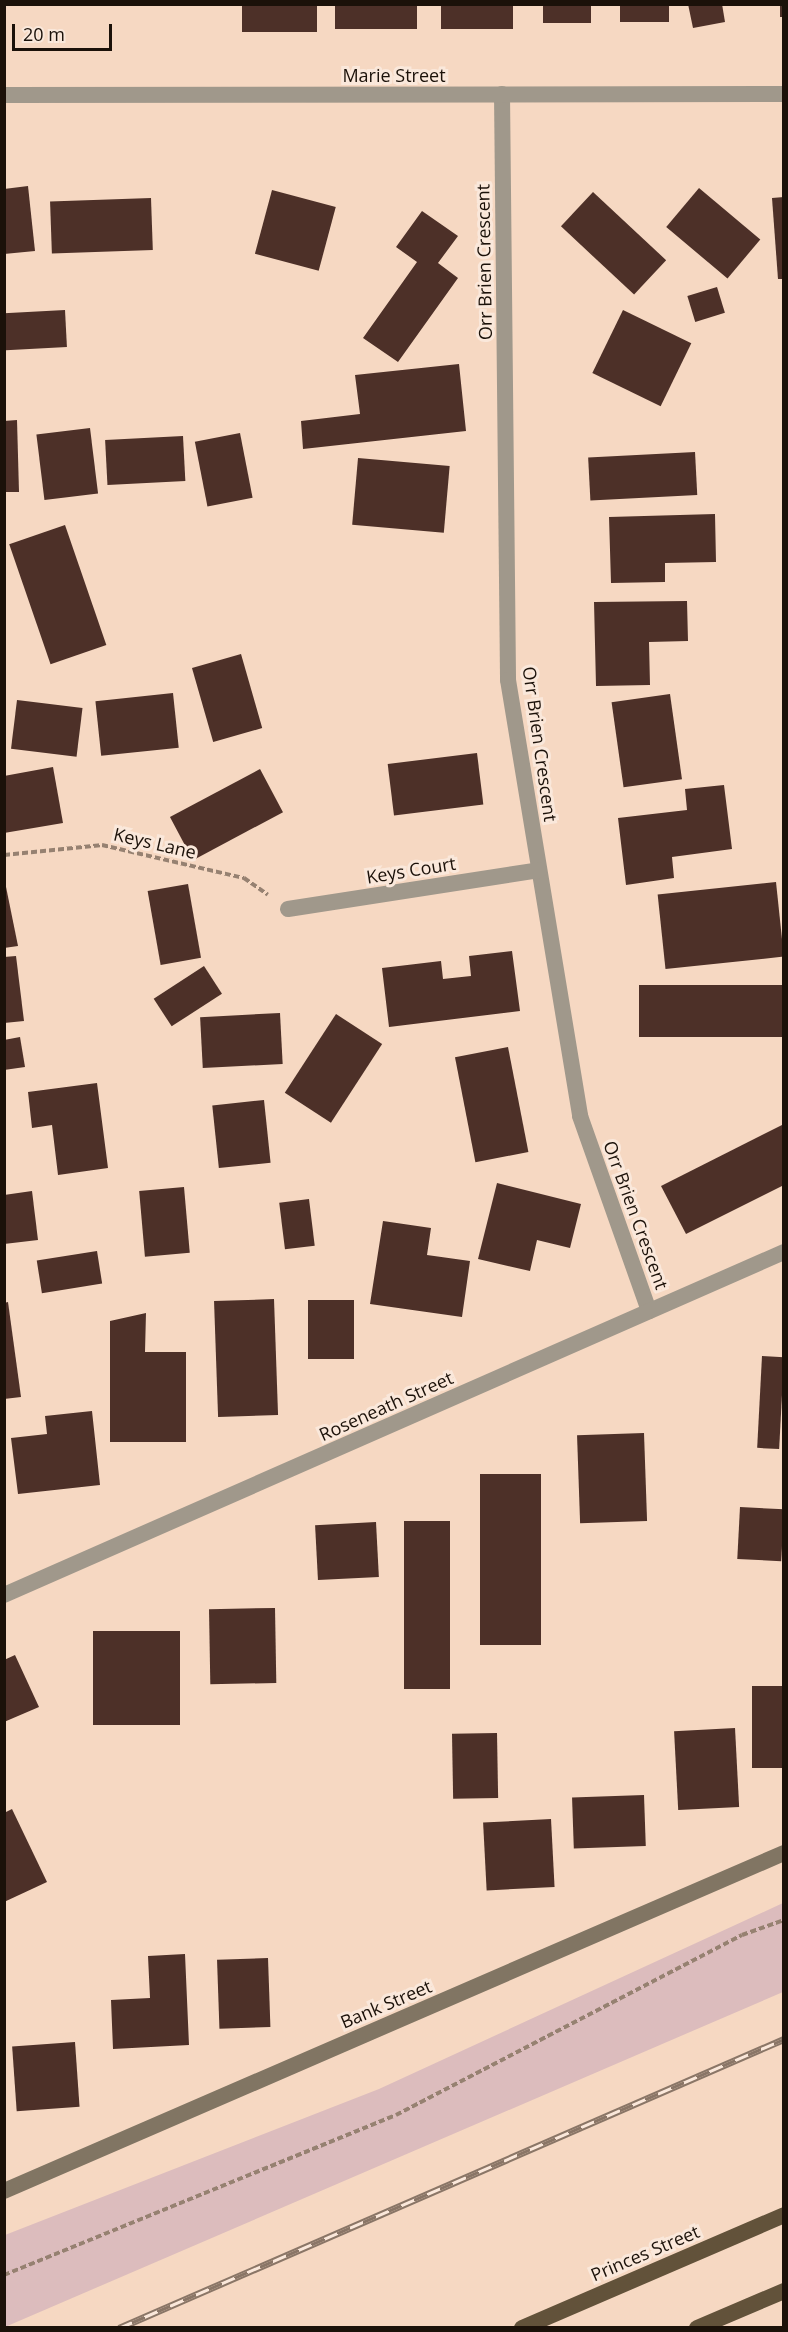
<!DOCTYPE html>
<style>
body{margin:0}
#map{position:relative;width:788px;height:2332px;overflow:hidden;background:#f6d8c2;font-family:"Open Sans",sans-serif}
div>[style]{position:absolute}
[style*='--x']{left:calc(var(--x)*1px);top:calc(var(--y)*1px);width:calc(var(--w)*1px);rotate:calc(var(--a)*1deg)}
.green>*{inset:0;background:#dcbcbd}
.building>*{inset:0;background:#4d3028;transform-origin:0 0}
.path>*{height:4px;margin-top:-2px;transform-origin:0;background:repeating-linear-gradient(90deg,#968171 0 6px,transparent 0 9px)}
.minor>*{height:16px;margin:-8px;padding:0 8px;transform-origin:8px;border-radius:8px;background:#a0988b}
.secondary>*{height:16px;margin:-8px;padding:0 8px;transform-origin:8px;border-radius:8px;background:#817563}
.trunk>*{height:16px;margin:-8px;padding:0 8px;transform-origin:8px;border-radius:8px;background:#62523a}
.rail>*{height:7px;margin-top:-3.5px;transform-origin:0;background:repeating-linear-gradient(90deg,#fae8db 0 14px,#8a7667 0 28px);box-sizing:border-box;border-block:2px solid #8a7667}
span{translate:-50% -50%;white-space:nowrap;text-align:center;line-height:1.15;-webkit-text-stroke:6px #fae8db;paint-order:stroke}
.street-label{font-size:18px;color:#1b1109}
.frame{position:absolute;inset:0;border:6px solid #1b1109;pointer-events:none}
.scale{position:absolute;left:12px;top:24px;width:100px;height:27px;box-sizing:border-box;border:3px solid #1b1109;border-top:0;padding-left:8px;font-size:18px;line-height:21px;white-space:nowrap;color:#1b1109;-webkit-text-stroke:4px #fae8db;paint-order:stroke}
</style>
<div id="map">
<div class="green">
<div style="clip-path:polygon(783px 1903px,783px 1992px,5px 2327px,5px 2235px,379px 2089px)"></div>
</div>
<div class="building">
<div style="left:242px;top:4px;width:75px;height:28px"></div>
<div style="left:335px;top:4px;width:82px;height:25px"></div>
<div style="left:441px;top:4px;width:72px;height:25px"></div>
<div style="left:543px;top:4px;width:48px;height:19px"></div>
<div style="left:620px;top:4px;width:49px;height:18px"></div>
<div style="clip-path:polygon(688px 4px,722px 4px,725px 22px,693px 28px)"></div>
<div style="left:780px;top:4px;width:4px;height:13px"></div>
<div style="clip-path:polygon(28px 186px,35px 251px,4px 254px,4px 189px)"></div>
<div style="left:699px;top:188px;width:80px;height:51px;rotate:40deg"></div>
<div style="left:272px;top:190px;width:66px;height:66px;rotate:15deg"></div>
<div style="left:593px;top:192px;width:100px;height:47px;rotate:43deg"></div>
<div style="clip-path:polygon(784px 197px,784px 279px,778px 279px,772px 198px)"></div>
<div style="left:151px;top:198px;width:52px;height:101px;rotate:88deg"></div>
<div style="clip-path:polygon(422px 211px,458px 236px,438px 263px,458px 278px,398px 362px,363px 338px,417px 262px,396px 247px)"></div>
<div style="left:717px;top:287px;width:27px;height:31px;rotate:73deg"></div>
<div style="left:65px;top:310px;width:37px;height:61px;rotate:87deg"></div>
<div style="left:623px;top:310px;width:76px;height:70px;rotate:26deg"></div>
<div style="clip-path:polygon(459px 364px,466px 431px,303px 449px,301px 421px,360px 414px,355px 375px)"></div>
<div style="clip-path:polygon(17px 420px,19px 492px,4px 492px,4px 421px)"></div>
<div style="left:90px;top:428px;width:66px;height:54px;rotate:83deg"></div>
<div style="left:240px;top:433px;width:66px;height:46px;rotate:79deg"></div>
<div style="left:183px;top:436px;width:45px;height:78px;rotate:87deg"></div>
<div style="left:695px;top:452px;width:43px;height:107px;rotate:87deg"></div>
<div style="left:358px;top:458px;width:92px;height:67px;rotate:5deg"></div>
<div style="clip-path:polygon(715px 514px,716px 562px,665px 563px,665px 582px,611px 583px,609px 517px)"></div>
<div style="left:65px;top:525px;width:127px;height:59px;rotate:71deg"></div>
<div style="clip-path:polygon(687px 601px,688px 641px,649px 642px,650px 685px,596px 686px,594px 602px)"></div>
<div style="left:241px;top:654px;width:77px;height:51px;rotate:74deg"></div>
<div style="left:173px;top:693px;width:55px;height:78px;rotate:84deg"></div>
<div style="left:670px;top:694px;width:86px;height:59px;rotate:82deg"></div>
<div style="left:17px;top:700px;width:66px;height:49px;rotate:7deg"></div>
<div style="left:477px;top:753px;width:52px;height:90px;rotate:83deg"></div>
<div style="clip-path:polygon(53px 767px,63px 823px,4px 833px,4px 776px)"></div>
<div style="left:260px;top:769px;width:49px;height:102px;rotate:62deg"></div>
<div style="clip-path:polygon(724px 785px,732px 849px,672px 857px,674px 878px,626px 885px,618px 818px,687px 810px,685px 789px)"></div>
<div style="clip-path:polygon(4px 877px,18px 946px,4px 948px)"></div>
<div style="left:776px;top:882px;width:75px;height:119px;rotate:84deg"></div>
<div style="left:188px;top:884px;width:75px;height:41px;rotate:80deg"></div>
<div style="clip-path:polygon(512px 951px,520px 1011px,389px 1027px,382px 968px,441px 961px,443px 979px,471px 976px,469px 956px)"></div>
<div style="clip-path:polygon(16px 956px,24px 1021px,4px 1023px,4px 957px)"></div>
<div style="left:204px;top:966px;width:33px;height:60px;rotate:57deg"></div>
<div style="left:784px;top:985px;width:52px;height:145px;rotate:90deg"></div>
<div style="left:280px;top:1013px;width:51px;height:80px;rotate:87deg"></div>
<div style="left:336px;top:1014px;width:55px;height:94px;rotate:33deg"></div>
<div style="clip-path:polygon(20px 1037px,25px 1067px,4px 1070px,4px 1040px)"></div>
<div style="left:508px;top:1047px;width:107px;height:54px;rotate:79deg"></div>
<div style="clip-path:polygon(97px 1083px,108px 1168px,58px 1175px,52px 1125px,32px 1128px,28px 1092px)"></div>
<div style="left:264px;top:1100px;width:63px;height:52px;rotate:84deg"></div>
<div style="clip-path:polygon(784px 1124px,784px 1185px,686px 1234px,661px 1186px)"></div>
<div style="clip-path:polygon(497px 1183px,581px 1204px,570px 1248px,537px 1240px,530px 1271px,478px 1259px)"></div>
<div style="left:184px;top:1187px;width:66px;height:45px;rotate:85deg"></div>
<div style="clip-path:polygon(32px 1191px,38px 1240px,4px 1244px,4px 1195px)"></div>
<div style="left:309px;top:1199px;width:47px;height:30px;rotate:83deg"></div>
<div style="clip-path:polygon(383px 1221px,431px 1228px,427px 1255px,470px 1261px,462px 1317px,370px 1304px)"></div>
<div style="left:97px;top:1251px;width:33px;height:61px;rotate:81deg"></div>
<div style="left:274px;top:1299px;width:116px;height:60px;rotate:88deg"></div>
<div style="left:308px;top:1300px;width:46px;height:59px"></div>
<div style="clip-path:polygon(8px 1302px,21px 1397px,4px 1399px,4px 1303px)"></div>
<div style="clip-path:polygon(146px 1313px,145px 1352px,186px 1352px,186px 1442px,110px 1442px,110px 1321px)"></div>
<div style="left:762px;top:1356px;width:22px;height:92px;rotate:3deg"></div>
<div style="clip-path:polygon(92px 1411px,100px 1485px,18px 1494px,11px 1438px,47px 1434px,45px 1416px)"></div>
<div style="left:644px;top:1433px;width:88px;height:67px;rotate:88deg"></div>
<div style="left:480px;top:1474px;width:61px;height:171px"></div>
<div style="left:740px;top:1507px;width:44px;height:52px;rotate:3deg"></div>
<div style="left:404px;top:1521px;width:46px;height:168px"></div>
<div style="left:376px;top:1522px;width:55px;height:61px;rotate:87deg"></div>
<div style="left:275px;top:1608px;width:75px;height:66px;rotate:89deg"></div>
<div style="left:93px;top:1631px;width:87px;height:94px"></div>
<div style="clip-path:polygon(15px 1655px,39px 1707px,4px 1722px,4px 1660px)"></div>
<div style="left:752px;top:1686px;width:32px;height:82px"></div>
<div style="left:735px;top:1728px;width:79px;height:61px;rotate:87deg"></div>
<div style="left:497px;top:1733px;width:65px;height:45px;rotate:89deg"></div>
<div style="left:644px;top:1795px;width:51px;height:72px;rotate:88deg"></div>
<div style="clip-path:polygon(12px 1809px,47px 1882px,4px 1902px,4px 1813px)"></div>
<div style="left:551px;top:1819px;width:68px;height:68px;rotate:87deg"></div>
<div style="clip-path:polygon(185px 1954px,189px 2045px,113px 2049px,111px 2000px,150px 1998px,148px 1956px)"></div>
<div style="left:268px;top:1958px;width:69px;height:51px;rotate:88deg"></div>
<div style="left:75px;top:2042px;width:65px;height:63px;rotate:86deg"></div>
</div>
<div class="path">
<div style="--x:4;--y:855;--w:99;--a:-5.8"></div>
<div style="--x:102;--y:845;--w:146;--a:13.1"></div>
<div style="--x:244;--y:878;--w:29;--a:35"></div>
<div style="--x:4;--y:2275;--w:423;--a:-22.2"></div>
<div style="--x:396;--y:2115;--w:390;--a:-27.5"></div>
<div style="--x:742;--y:1935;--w:45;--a:-19.7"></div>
</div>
<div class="minor">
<div style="--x:502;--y:94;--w:586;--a:89.41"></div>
<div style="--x:508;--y:680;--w:442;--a:80.6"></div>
<div style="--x:580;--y:1116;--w:207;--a:70.5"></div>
<div style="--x:4;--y:95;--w:780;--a:-0.07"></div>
<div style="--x:288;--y:909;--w:254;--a:-8.8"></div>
<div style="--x:4;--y:1595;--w:852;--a:-23.74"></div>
</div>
<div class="secondary">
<div style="--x:4;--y:2191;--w:850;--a:-23.43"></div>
</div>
<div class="trunk">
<div style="--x:522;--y:2328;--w:285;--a:-23.3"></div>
<div style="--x:697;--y:2328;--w:95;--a:-23"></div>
</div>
<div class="rail">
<div style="--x:119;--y:2328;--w:725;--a:-23.49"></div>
</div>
<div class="street-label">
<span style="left:394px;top:75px">Marie Street</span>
<span style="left:484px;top:262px;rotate:-91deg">Orr Brien Crescent</span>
<span style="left:540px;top:744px;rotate:82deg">Orr Brien Crescent</span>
<span style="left:155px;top:843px;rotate:13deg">Keys Lane</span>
<span style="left:411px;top:870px;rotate:-9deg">Keys Court</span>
<span style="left:636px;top:1215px;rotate:70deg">Orr Brien Crescent</span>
<span style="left:386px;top:1406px;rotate:-24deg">Roseneath Street</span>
<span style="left:386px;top:2004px;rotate:-23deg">Bank Street</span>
<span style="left:645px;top:2253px;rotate:-23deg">Princes Street</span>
</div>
<div class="frame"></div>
<div class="scale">20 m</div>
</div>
